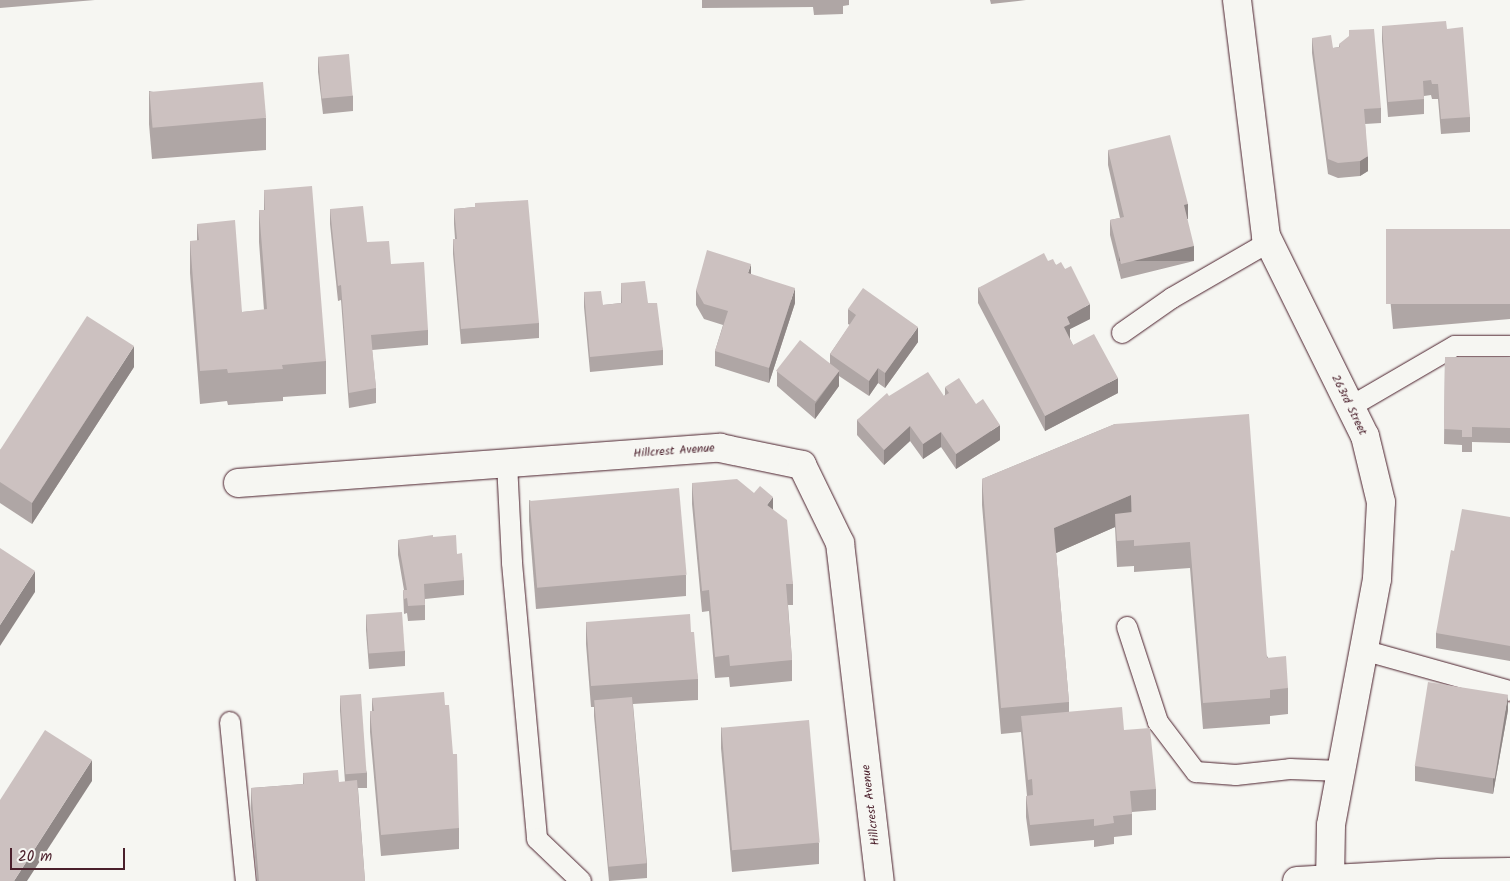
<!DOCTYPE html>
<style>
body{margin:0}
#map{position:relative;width:1510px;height:881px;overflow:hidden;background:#f6f6f2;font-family:Kalam,sans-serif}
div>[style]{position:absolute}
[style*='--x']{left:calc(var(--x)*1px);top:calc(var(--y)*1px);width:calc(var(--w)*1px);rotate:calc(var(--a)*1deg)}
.roads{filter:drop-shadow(0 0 1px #4a1f2b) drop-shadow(0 0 1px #4a1f2b)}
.service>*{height:20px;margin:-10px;padding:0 10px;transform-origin:10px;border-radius:10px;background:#f6f6f2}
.minor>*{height:28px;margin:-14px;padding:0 14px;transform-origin:14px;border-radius:14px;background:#f6f6f2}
.primary>*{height:28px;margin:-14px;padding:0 14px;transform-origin:14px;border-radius:14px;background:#f6f6f2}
.wall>*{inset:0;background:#afa6a5}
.shaded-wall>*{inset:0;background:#8f8786;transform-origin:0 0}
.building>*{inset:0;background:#ccc1c0;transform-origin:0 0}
span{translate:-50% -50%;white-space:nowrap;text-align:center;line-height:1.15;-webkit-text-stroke:5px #f6f6f2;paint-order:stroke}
.street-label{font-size:12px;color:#4a1f2b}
.scale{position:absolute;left:10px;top:848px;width:115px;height:22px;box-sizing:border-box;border:2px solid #4a1f2b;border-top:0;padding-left:6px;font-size:15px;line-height:18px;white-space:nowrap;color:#4a1f2b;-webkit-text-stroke:4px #f6f6f2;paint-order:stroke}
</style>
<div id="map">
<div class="roads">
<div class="service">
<div style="--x:1122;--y:333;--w:61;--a:-35"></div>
<div style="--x:1172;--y:298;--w:112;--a:-30"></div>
<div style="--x:1350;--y:407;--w:121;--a:-30.2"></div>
<div style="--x:1455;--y:346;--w:55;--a:0"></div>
<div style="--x:507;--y:463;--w:100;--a:87.1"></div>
<div style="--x:512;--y:563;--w:277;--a:84.8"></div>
<div style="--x:537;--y:839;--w:61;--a:43.7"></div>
<div style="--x:1127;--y:627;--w:100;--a:71.9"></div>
<div style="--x:1158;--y:722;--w:63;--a:52.8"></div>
<div style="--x:1196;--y:772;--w:40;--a:4.3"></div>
<div style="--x:1236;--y:775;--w:54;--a:-6.3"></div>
<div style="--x:1290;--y:769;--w:51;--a:2.2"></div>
<div style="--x:1363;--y:650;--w:153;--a:15.6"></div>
<div style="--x:230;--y:722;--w:160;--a:84.3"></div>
</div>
<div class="minor">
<div style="--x:1237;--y:0;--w:238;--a:83"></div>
<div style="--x:1266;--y:236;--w:223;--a:63.7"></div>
<div style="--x:1365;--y:436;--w:68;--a:76.4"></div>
<div style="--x:1381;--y:502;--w:77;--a:93"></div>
<div style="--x:1377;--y:579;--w:250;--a:100.6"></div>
<div style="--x:1331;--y:825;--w:56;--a:91"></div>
<div style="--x:238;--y:483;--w:483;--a:-4.2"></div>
<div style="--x:720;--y:448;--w:84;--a:11.7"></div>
<div style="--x:802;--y:465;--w:87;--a:64"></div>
<div style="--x:840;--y:543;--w:340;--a:83.3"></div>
</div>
<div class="primary">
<div style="--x:1297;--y:881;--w:143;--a:-3.2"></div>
<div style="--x:1440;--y:873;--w:70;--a:-0.8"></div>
</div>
</div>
<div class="wall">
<div style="clip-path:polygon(0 0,95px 0,0 8px)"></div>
<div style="clip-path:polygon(702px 0,849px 0,849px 5px,843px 6px,843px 14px,814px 15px,813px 7px,702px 8px)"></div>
<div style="clip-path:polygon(990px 0,1026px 0,991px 4px)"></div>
<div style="clip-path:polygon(1382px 26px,1447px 29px,1470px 117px,1470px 132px,1441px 134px,1438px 99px,1432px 99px,1431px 95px,1424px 96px,1424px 114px,1388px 117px,1382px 41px)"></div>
<div style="clip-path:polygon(1312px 38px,1333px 48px,1339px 47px,1339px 44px,1381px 108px,1381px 123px,1365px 124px,1368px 171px,1360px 176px,1338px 178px,1328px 174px,1312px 53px)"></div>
<div style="clip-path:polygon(318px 57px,353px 96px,353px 111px,323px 114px,318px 72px)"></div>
<div style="clip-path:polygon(149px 91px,266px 118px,266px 150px,152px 159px,149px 124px)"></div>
<div style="clip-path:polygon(1108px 150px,1188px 219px,1187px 219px,1194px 261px,1121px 279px,1110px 235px,1110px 220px,1120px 218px,1108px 165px)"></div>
<div style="clip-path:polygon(264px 190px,326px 361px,326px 394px,283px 397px,283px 401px,228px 405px,227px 401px,200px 404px,190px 273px,190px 241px,197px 241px,197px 224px,242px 312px,264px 310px,259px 242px,259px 210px,264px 210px)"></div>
<div style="clip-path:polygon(475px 203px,539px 323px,539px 338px,461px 344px,453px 254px,453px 239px,455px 239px,454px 224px,454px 209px,475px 207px)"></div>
<div style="clip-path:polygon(330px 209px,391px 264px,428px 330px,428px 345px,372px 350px,376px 388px,376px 403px,349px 408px,341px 300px,338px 301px,330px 224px)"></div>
<div style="clip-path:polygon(1510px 229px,1510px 319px,1393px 329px,1386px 254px,1386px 239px)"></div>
<div style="clip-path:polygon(1048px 261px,1065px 269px,1090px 319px,1070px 329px,1070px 339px,1073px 345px,1118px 393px,1045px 431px,978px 303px,978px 288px)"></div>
<div style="clip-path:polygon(751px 274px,795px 303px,769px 383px,715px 366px,715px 351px,723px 325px,704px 319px,696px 305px,696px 290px)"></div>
<div style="clip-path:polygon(621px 283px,648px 303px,663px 350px,663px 365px,590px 372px,584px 307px,584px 292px,603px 305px,621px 303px)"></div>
<div style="clip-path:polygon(848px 309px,918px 342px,885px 388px,878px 383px,869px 396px,839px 376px,839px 386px,815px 419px,777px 386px,777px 371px,830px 364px,830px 354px,850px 325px,848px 324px)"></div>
<div style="clip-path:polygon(1445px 357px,1510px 358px,1510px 443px,1472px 442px,1472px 452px,1462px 452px,1462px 445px,1444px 444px)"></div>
<div style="clip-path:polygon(134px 367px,32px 524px,0 503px,0 450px)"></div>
<div style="clip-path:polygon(945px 387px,1000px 440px,956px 469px,941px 447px,923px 459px,910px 441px,884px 465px,857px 435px,857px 420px,889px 396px,944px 396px,945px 395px)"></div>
<div style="clip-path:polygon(1115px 424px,1288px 688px,1288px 714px,1270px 716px,1270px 724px,1203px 729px,1190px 568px,1134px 572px,1134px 566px,1117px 567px,1115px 527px,1056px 553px,1069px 702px,1069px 712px,1124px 730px,1156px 789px,1156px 810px,1132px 812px,1132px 835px,1114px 837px,1114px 844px,1094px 847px,1094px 840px,1030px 846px,1026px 817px,1026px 796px,1027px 796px,1021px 732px,1001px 734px,982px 505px,982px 479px)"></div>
<div style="clip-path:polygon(692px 483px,773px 509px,793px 584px,793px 605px,788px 605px,792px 660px,792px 681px,730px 687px,729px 677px,715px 678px,709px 611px,702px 612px,692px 504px)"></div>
<div style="clip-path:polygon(529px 500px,686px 575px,686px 596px,536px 609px,529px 521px)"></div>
<div style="clip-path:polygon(1510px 517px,1510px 661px,1436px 648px,1436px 633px)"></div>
<div style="clip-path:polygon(433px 537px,457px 554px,464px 580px,464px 595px,425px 599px,425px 620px,408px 621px,407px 613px,404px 614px,403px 590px,404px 590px,398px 555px,398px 540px)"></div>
<div style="clip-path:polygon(366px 615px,405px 651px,405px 666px,369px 669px,366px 630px)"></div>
<div style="clip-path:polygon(586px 622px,691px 632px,698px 679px,698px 700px,633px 704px,647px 863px,647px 878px,609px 881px,594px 716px,594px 707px,591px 707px,586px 644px)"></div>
<div style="clip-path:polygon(340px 696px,367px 773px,367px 788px,358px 788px,365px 881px,257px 881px,251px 809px,251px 788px,303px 784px,303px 773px,339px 782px,345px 782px,340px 711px)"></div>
<div style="clip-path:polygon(372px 698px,459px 828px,459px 849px,381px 856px,370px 732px,370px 711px,372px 711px)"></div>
<div style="clip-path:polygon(1508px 710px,1493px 794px,1415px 781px,1415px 766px)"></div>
<div style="clip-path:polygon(721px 727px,819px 843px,819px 864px,732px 872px,721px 748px)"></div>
</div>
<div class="shaded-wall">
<div style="clip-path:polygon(1368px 156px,1368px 171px,1360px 176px,1360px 161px)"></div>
<div style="left:1188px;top:204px;width:15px;height:4px;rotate:90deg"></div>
<div style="left:1194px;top:246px;width:15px;height:75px;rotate:90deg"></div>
<div style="clip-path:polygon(751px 264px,751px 279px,748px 273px)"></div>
<div style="clip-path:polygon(795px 288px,795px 303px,769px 383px,769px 368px)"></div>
<div style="clip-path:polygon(1090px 304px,1090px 319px,1070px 329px,1070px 339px,1064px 342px,1064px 327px,1067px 317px)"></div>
<div style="clip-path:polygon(918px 327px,918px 342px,885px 388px,885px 373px)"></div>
<div style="clip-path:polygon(134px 346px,134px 367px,32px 524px,32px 503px)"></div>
<div style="clip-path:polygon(878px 368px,878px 383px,869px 396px,869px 381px)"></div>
<div style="clip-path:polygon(839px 371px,839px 386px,815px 419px,815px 404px)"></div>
<div style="clip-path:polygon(1118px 378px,1118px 393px,1045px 431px,1045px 416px)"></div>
<div style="clip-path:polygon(1000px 425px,1000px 440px,956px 469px,956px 454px)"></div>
<div style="clip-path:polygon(910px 426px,910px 441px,884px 465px,884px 450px)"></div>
<div style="clip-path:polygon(941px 432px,941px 447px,923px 459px,923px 444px)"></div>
<div style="clip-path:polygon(1131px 495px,1131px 521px,1115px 514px,1115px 527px,1054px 554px,1054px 528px)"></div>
<div style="clip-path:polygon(773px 497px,773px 518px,767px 505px)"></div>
<div style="clip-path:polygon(35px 571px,35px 592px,0 646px,0 625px)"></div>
<div style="clip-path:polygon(1508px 695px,1508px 710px,1493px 794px,1493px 779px)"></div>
<div style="clip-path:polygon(92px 760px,92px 781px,27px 881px,14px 881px)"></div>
</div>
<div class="building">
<div style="clip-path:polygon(1446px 21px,1447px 29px,1463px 27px,1470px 117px,1441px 119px,1438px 84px,1432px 84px,1431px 80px,1423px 81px,1424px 99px,1388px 102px,1382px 26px)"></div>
<div style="clip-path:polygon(1374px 29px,1381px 108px,1364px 109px,1368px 156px,1360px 161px,1338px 163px,1328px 159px,1312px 38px,1331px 35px,1333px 48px,1340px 47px,1339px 44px,1349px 36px,1349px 30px)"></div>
<div style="left:349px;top:54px;width:42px;height:31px;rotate:85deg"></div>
<div style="left:263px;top:82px;width:36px;height:114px;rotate:85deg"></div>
<div style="clip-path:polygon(1170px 135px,1188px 204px,1184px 205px,1194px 246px,1121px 264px,1110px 220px,1124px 217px,1108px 150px)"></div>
<div style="clip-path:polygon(312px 186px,326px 361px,282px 365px,283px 369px,228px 373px,227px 369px,200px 371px,190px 241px,199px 240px,197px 224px,235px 220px,242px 312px,267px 309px,259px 210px,265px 210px,264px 190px)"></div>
<div style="clip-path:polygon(528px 200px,539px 323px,461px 329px,453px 239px,457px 239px,454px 209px,475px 207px,475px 203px)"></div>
<div style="clip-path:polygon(363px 206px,367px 242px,389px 241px,391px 264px,424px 262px,428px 330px,371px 335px,376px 388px,349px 393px,341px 285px,338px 286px,330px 209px)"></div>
<div style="left:1510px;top:229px;width:75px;height:124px;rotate:90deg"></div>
<div style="clip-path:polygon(707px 250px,751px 264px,748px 273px,795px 288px,769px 368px,715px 351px,728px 311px,704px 304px,696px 290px)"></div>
<div style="clip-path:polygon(1044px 253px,1048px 261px,1053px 259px,1056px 265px,1061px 262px,1065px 269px,1071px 266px,1090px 304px,1067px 317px,1070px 324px,1064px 327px,1073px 345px,1094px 334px,1118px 378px,1045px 416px,978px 288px)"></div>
<div style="clip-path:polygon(645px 281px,648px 303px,657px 303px,663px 350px,590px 357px,584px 292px,601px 291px,603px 305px,622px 303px,621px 283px)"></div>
<div style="clip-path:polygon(863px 288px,918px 327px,885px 373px,878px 368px,869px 381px,830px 354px,856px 315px,848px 309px)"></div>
<div style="clip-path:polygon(87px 316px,134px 346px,32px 503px,0 482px,0 450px)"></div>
<div style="left:800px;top:340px;width:50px;height:39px;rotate:38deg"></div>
<div style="clip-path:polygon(1445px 357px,1510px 358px,1510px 428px,1472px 427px,1472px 437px,1462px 437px,1462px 430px,1444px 429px)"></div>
<div style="clip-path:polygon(928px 372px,944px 396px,949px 393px,945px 387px,959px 378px,976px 404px,983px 399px,1000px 425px,956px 454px,941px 432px,923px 444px,910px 426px,884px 450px,857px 420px,887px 393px,889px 396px)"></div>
<div style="clip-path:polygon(1249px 414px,1267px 658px,1286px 656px,1288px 688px,1270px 690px,1270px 698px,1203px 703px,1190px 542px,1134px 546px,1134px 540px,1117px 541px,1115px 514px,1132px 512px,1131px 495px,1054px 528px,1069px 702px,1001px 708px,982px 479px,1115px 424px)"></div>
<div style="clip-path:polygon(737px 479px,754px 493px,760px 486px,773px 497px,767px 505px,787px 520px,793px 584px,786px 584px,792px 660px,730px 666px,729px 655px,715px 657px,709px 590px,702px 591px,692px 483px)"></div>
<div style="left:679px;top:488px;width:87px;height:150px;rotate:85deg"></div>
<div style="clip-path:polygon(1462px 509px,1510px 517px,1510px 646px,1436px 633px,1451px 550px,1454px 551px)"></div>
<div style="clip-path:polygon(433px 535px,433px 537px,456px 535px,457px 554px,462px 553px,464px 580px,424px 584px,425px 605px,408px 606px,407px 598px,404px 599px,403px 590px,407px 590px,398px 540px)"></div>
<div style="clip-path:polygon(0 548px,35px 571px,0 625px)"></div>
<div style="left:402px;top:612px;width:39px;height:36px;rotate:86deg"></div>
<div style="clip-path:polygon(690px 614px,691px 632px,694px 632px,698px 679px,591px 686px,586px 622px)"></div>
<div style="left:1428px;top:682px;width:81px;height:85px;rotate:9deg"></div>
<div style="clip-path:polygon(444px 692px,445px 705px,449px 705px,453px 754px,457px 754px,459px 828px,381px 835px,370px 711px,374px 711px,372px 698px)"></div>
<div style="left:361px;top:694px;width:79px;height:21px;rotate:86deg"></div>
<div style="left:632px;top:697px;width:167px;height:38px;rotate:85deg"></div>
<div style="clip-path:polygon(1122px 707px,1124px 730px,1150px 728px,1156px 789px,1130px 791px,1132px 814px,1113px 816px,1114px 823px,1094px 826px,1094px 819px,1030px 825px,1026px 796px,1033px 795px,1032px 779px,1028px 780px,1021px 716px)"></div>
<div style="left:809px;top:720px;width:123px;height:88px;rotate:85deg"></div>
<div style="clip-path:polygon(45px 730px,92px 760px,14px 881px,0 881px,0 800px)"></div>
<div style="clip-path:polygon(338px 770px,339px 782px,357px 780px,365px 881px,259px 881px,251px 788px,304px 784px,303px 773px)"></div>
</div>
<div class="street-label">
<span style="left:1349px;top:405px;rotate:64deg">263rd Street</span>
<span style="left:674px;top:451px;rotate:-4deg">Hillcrest Avenue</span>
<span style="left:871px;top:805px;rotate:-97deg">Hillcrest Avenue</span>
</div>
<div class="scale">20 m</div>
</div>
